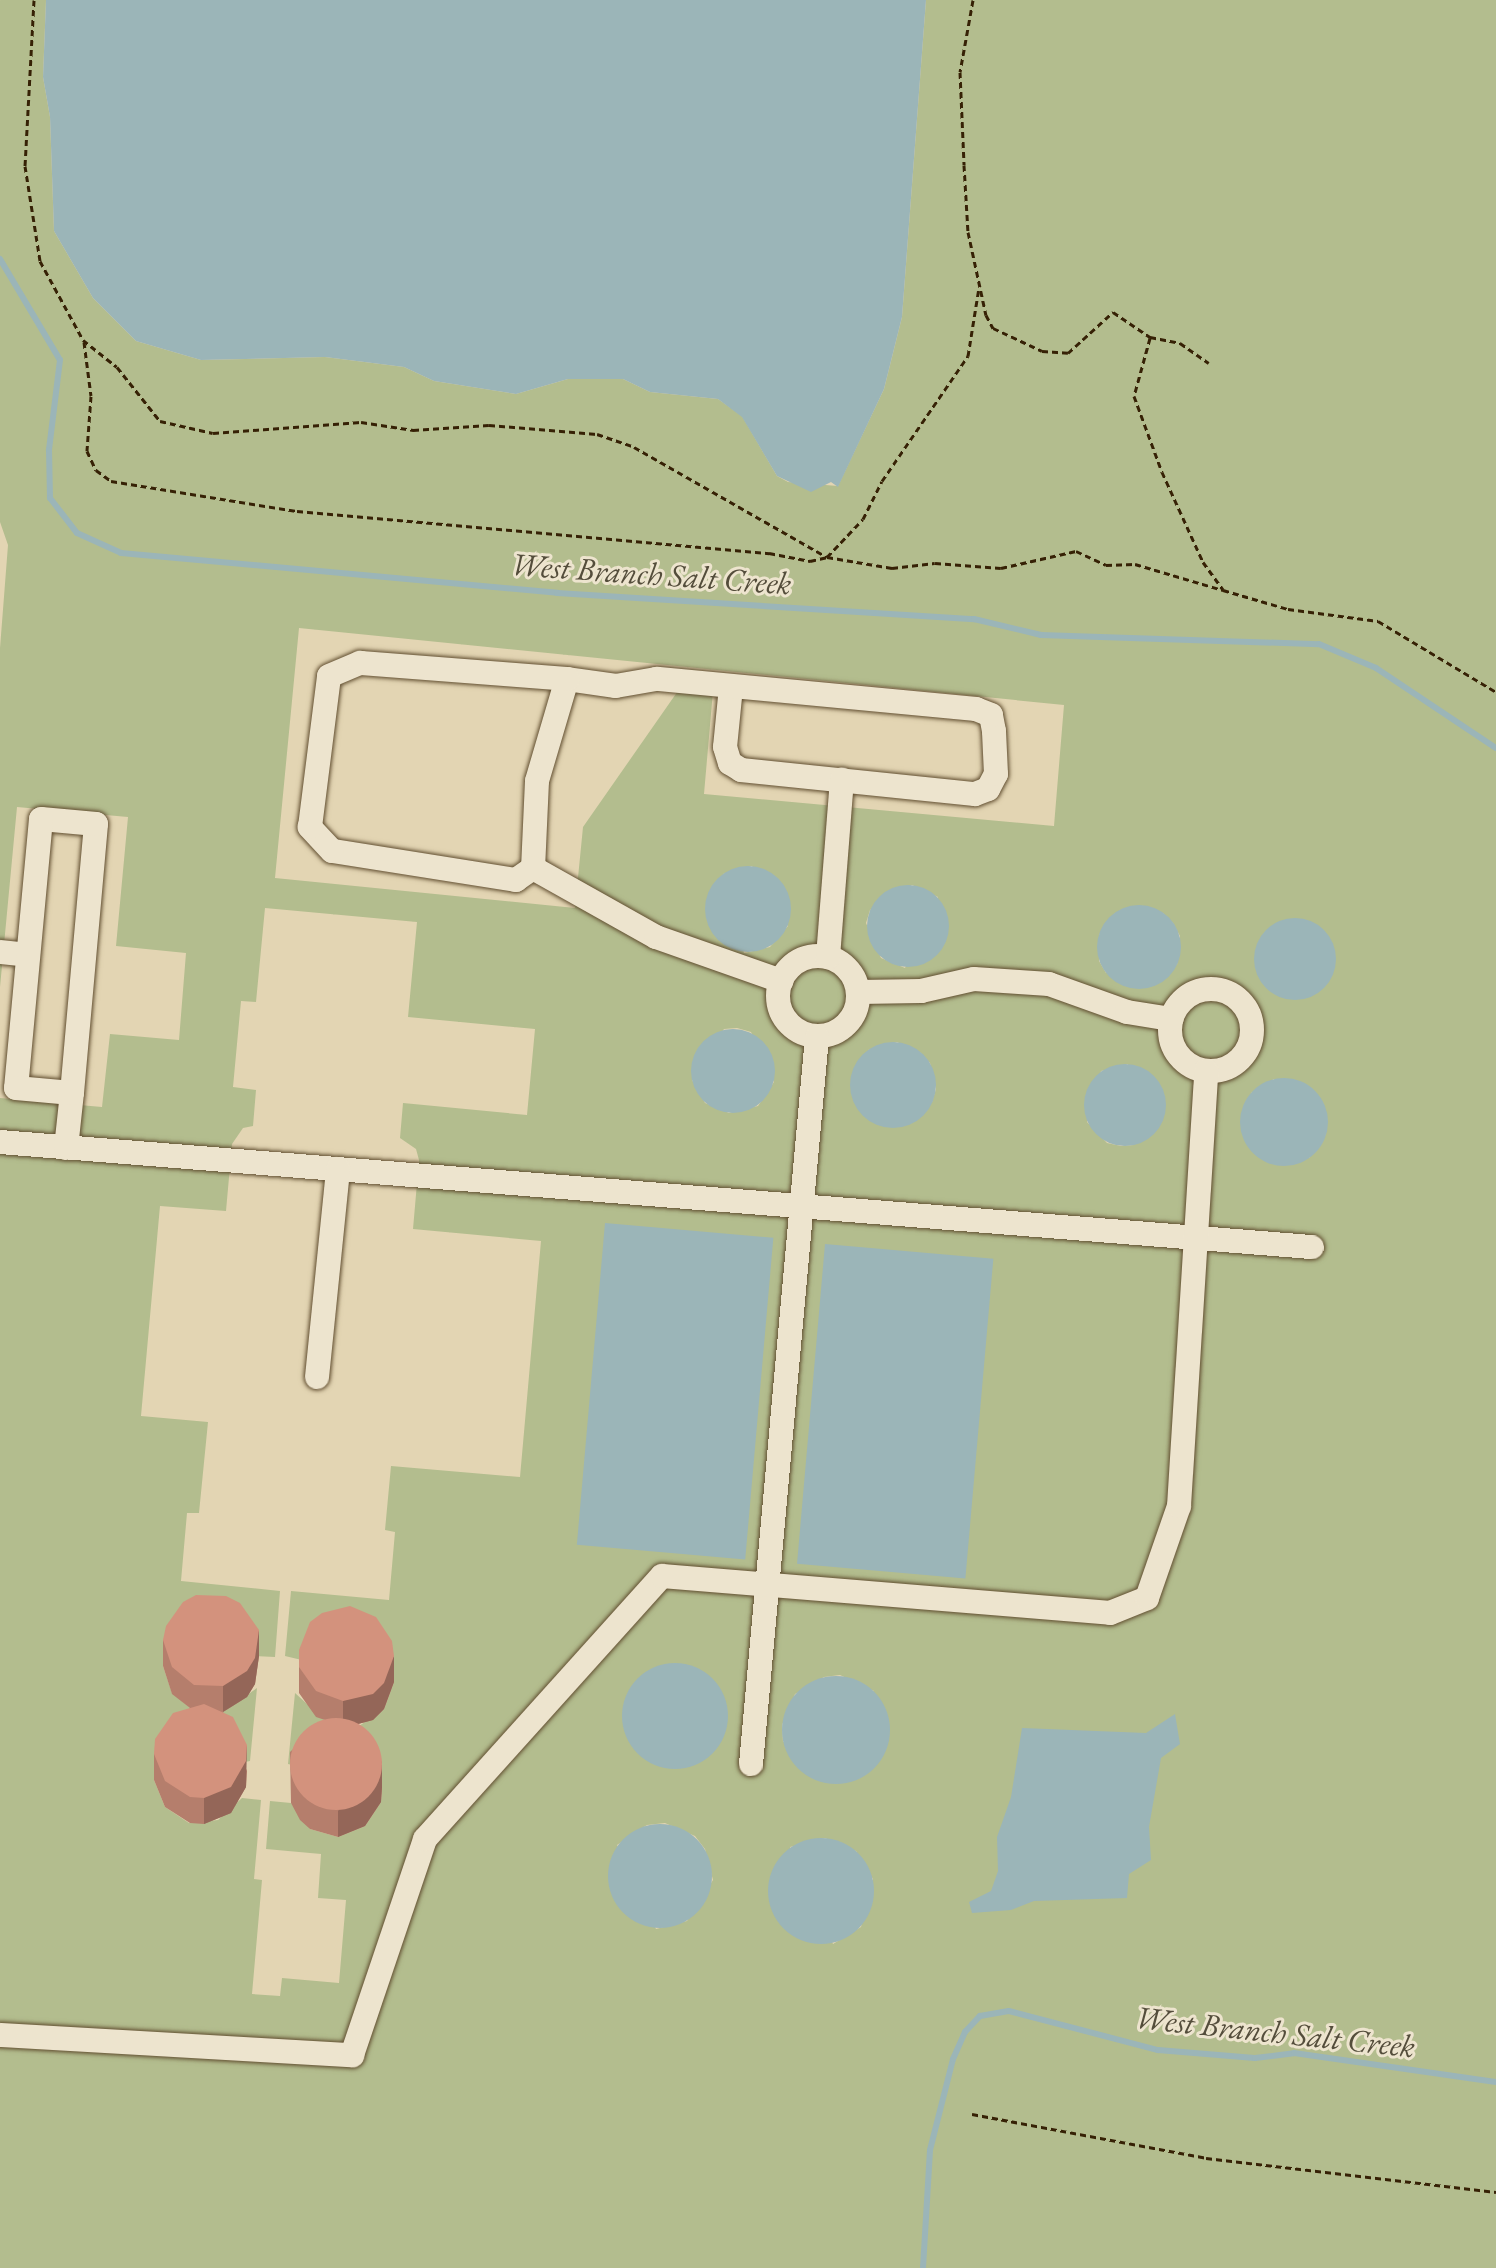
<!DOCTYPE html>
<style>
body{margin:0}
#map{position:relative;width:1496px;height:2268px;overflow:hidden;background:#e3d5b3;font-family:"EB Garamond",serif}
div>[style]{position:absolute}
[style*='--x']{left:calc(var(--x)*1px);top:calc(var(--y)*1px);width:calc(var(--w)*1px);rotate:calc(var(--a)*1deg)}
.green>*{inset:0;background:#b3bd8e}
.water>*{inset:0;background:#9bb5b8;transform-origin:0 0}
.round{border-radius:50%}
.stream>*{height:6px;margin:-3px;padding:0 3px;transform-origin:3px;border-radius:3px;background:#9bb5b8}
.path>*{height:3px;margin-top:-1.5px;transform-origin:0;background:repeating-linear-gradient(90deg,#362105 0 6px,transparent 0 10px)}
.roads{filter:drop-shadow(0 0 2px #614e30) drop-shadow(0 0 2px #614e30)}
.minor>*{height:24px;margin:-12px;padding:0 12px;transform-origin:12px;border-radius:12px;background:#ede4ce}
.minor>.ring{margin:-12px;padding:0;box-sizing:content-box;background:none;border:24px solid #ede4ce;border-radius:50%}
.wall>*{inset:0;background:#b57e6c}
.shaded-wall>*{inset:0;background:#946658}
.building>*{inset:0;background:#d3927d}
span{translate:-50% -50%;white-space:nowrap;text-align:center;line-height:1.15;-webkit-text-stroke:6px #ede4ce;paint-order:stroke}
.water-label{font-size:32px;color:#544d3b;font-style:italic}
</style>
<div id="map">
<div class="green">
<div style="clip-path:polygon(evenodd,0 0,46px 0,43px 77px,50px 117px,54px 231px,93px 298px,136px 341px,201px 360px,325px 357px,404px 367px,434px 381px,516px 394px,568px 379px,623px 379px,650px 392px,718px 399px,742px 416px,777px 476px,788px 482px,838px 486px,884px 389px,902px 317px,926px 0,1496px 0,1496px 2268px,0 2268px,0 1098px,102px 1107px,110px 1034px,179px 1040px,186px 953px,116px 946px,128px 817px,17px 807px,0 987px,0 648px,8px 545px,0 522px,0 0,299px 628px,1064px 705px,1054px 826px,704px 794px,713px 691px,680px 688px,583px 827px,575px 908px,275px 878px,299px 628px,0 0,752px 866px,788px 926px,770px 947px,744px 953px,723px 874px,752px 866px,0 0,912px 885px,938px 897px,905px 968px,881px 958px,866px 923px,870px 910px,912px 885px,0 0,265px 908px,417px 922px,408px 1017px,535px 1029px,527px 1115px,403px 1103px,400px 1138px,416px 1149px,419px 1160px,413px 1229px,541px 1241px,520px 1477px,391px 1466px,385px 1530px,395px 1532px,389px 1600px,291px 1591px,285px 1656px,394px 1682px,384px 1709px,359px 1726px,329px 1724px,295px 1693px,288px 1764px,382px 1787px,381px 1802px,365px 1826px,338px 1837px,310px 1829px,291px 1803px,270px 1801px,266px 1849px,321px 1854px,318px 1898px,346px 1900px,339px 1983px,282px 1978px,280px 1996px,252px 1994px,262px 1880px,254px 1879px,261px 1800px,242px 1798px,218px 1820px,189px 1823px,165px 1807px,154px 1780px,250px 1761px,257px 1688px,223px 1712px,194px 1711px,172px 1693px,163px 1666px,165px 1652px,275px 1657px,280px 1591px,181px 1581px,187px 1513px,199px 1513px,208px 1422px,141px 1416px,160px 1206px,226px 1211px,232px 1144px,243px 1128px,253px 1126px,256px 1090px,233px 1087px,241px 1001px,256px 1002px,265px 908px,0 0,1125px 908px,1163px 913px,1173px 923px,1180px 936px,1177px 965px,1106px 973px,1099px 961px,1099px 935px,1114px 914px,1125px 908px,0 0,737px 1028px,751px 1032px,774px 1082px,758px 1106px,729px 1113px,705px 1103px,692px 1080px,724px 1029px,737px 1028px,0 0,897px 1042px,921px 1053px,930px 1063px,936px 1089px,932px 1102px,868px 1050px,897px 1042px,0 0,1128px 1064px,1134px 1145px,1121px 1146px,1107px 1143px,1087px 1122px,1101px 1071px,1128px 1064px,0 0,1274px 1079px,1326px 1134px,1309px 1158px,1251px 1093px,1274px 1079px,0 0,840px 1675px,874px 1691px,783px 1742px,782px 1725px,795px 1694px,824px 1677px,840px 1675px,0 0,665px 1823px,695px 1836px,705px 1849px,713px 1880px,687px 1921px,656px 1929px,617px 1845px,647px 1825px,665px 1823px,0 0,825px 1838px,856px 1851px,873px 1879px,861px 1927px,833px 1944px,790px 1847px,825px 1838px)"></div>
</div>
<div class="water">
<div style="clip-path:polygon(46px 0,926px 0,902px 317px,884px 389px,838px 487px,831px 482px,811px 492px,777px 476px,742px 417px,718px 399px,650px 392px,623px 379px,568px 379px,516px 394px,434px 381px,404px 367px,325px 357px,201px 360px,136px 341px,93px 298px,54px 231px,50px 117px,43px 77px)"></div>
<div class="round" style="left:705px;top:866px;width:86px;height:86px"></div>
<div class="round" style="left:867px;top:885px;width:82px;height:82px"></div>
<div class="round" style="left:1097px;top:905px;width:84px;height:84px"></div>
<div class="round" style="left:1254px;top:918px;width:82px;height:82px"></div>
<div class="round" style="left:691px;top:1029px;width:84px;height:84px"></div>
<div class="round" style="left:850px;top:1042px;width:86px;height:86px"></div>
<div class="round" style="left:1084px;top:1064px;width:82px;height:82px"></div>
<div class="round" style="left:1240px;top:1078px;width:88px;height:88px"></div>
<div style="left:605px;top:1223px;width:169px;height:323px;rotate:5deg"></div>
<div style="left:825px;top:1244px;width:169px;height:321px;rotate:5deg"></div>
<div class="round" style="left:622px;top:1663px;width:106px;height:106px"></div>
<div class="round" style="left:782px;top:1676px;width:108px;height:108px"></div>
<div style="clip-path:polygon(1175px 1714px,1180px 1744px,1161px 1758px,1149px 1827px,1151px 1860px,1129px 1874px,1127px 1898px,1034px 1901px,1011px 1910px,972px 1913px,969px 1902px,991px 1891px,998px 1871px,997px 1837px,1011px 1797px,1022px 1728px,1146px 1733px)"></div>
<div class="round" style="left:608px;top:1824px;width:104px;height:104px"></div>
<div class="round" style="left:768px;top:1838px;width:106px;height:106px"></div>
</div>
<div class="stream">
<div style="--x:0;--y:259;--w:117;--a:59.3"></div>
<div style="--x:60;--y:360;--w:91;--a:97"></div>
<div style="--x:49;--y:450;--w:48;--a:88.8"></div>
<div style="--x:50;--y:498;--w:44;--a:52.4"></div>
<div style="--x:77;--y:533;--w:48;--a:24.4"></div>
<div style="--x:121;--y:553;--w:438;--a:5.2"></div>
<div style="--x:557;--y:593;--w:418;--a:3.6"></div>
<div style="--x:974;--y:619;--w:69;--a:13.4"></div>
<div style="--x:1041;--y:635;--w:278;--a:1.9"></div>
<div style="--x:1319;--y:644;--w:62;--a:22.8"></div>
<div style="--x:1376;--y:668;--w:144;--a:33.7"></div>
<div style="--x:923;--y:2268;--w:118;--a:-86.6"></div>
<div style="--x:930;--y:2150;--w:94;--a:-75.8"></div>
<div style="--x:953;--y:2059;--w:30;--a:-66"></div>
<div style="--x:965;--y:2032;--w:22;--a:-47"></div>
<div style="--x:980;--y:2016;--w:29;--a:-10"></div>
<div style="--x:1009;--y:2011;--w:154;--a:14.7"></div>
<div style="--x:1158;--y:2050;--w:97;--a:4.7"></div>
<div style="--x:1255;--y:2058;--w:39;--a:-7"></div>
<div style="--x:1294;--y:2053;--w:204;--a:8.2"></div>
</div>
<div class="path">
<div style="--x:34;--y:0;--w:166;--a:93.1"></div>
<div style="--x:25;--y:166;--w:96;--a:81"></div>
<div style="--x:40;--y:261;--w:90;--a:61.4"></div>
<div style="--x:83;--y:340;--w:43;--a:38.5"></div>
<div style="--x:117;--y:367;--w:69;--a:51.5"></div>
<div style="--x:160;--y:421;--w:54;--a:12.8"></div>
<div style="--x:213;--y:433;--w:148;--a:-4.3"></div>
<div style="--x:361;--y:422;--w:53;--a:8.7"></div>
<div style="--x:413;--y:430;--w:76;--a:-3.8"></div>
<div style="--x:489;--y:425;--w:108;--a:4.8"></div>
<div style="--x:597;--y:434;--w:39;--a:19"></div>
<div style="--x:634;--y:447;--w:222;--a:29.7"></div>
<div style="--x:827;--y:557;--w:66;--a:9.6"></div>
<div style="--x:892;--y:568;--w:43;--a:-6.6"></div>
<div style="--x:935;--y:563;--w:66;--a:4.3"></div>
<div style="--x:1001;--y:568;--w:77;--a:-12.8"></div>
<div style="--x:1076;--y:551;--w:33;--a:25"></div>
<div style="--x:1106;--y:565;--w:29;--a:-2"></div>
<div style="--x:1135;--y:564;--w:92;--a:16.5"></div>
<div style="--x:973;--y:0;--w:73;--a:100.2"></div>
<div style="--x:960;--y:72;--w:93;--a:87.5"></div>
<div style="--x:964;--y:165;--w:67;--a:86.6"></div>
<div style="--x:968;--y:232;--w:85;--a:77.8"></div>
<div style="--x:986;--y:315;--w:15;--a:62"></div>
<div style="--x:993;--y:328;--w:54;--a:25.1"></div>
<div style="--x:1042;--y:351;--w:26;--a:4"></div>
<div style="--x:1068;--y:353;--w:61;--a:-42.3"></div>
<div style="--x:1113;--y:312;--w:45;--a:34"></div>
<div style="--x:1150;--y:337;--w:31;--a:11"></div>
<div style="--x:1180;--y:343;--w:35;--a:35"></div>
<div style="--x:1150;--y:338;--w:60;--a:105.4"></div>
<div style="--x:1134;--y:396;--w:81;--a:69.8"></div>
<div style="--x:1162;--y:472;--w:99;--a:65.5"></div>
<div style="--x:1203;--y:562;--w:34;--a:54"></div>
<div style="--x:1223;--y:590;--w:68;--a:16.3"></div>
<div style="--x:1288;--y:609;--w:91;--a:7.6"></div>
<div style="--x:1378;--y:621;--w:138;--a:31"></div>
<div style="--x:84;--y:342;--w:54;--a:82.6"></div>
<div style="--x:91;--y:396;--w:55;--a:94.2"></div>
<div style="--x:87;--y:451;--w:21;--a:65"></div>
<div style="--x:96;--y:470;--w:19;--a:36"></div>
<div style="--x:111;--y:481;--w:188;--a:9.2"></div>
<div style="--x:297;--y:511;--w:474;--a:5.1"></div>
<div style="--x:769;--y:553;--w:42;--a:11"></div>
<div style="--x:810;--y:561;--w:17;--a:-13"></div>
<div style="--x:827;--y:557;--w:52;--a:-46.5"></div>
<div style="--x:863;--y:519;--w:42;--a:-63.4"></div>
<div style="--x:882;--y:481;--w:152;--a:-55.5"></div>
<div style="--x:968;--y:356;--w:70;--a:-80.9"></div>
<div style="--x:972;--y:2114;--w:238;--a:10.6"></div>
<div style="--x:1206;--y:2158;--w:292;--a:6.7"></div>
</div>
<div class="roads">
<div class="minor">
<div style="--x:731;--y:687;--w:60;--a:95.7"></div>
<div style="--x:725;--y:747;--w:17;--a:73"></div>
<div style="--x:730;--y:763;--w:13;--a:32"></div>
<div style="--x:741;--y:770;--w:235;--a:5.9"></div>
<div style="--x:975;--y:794;--w:14;--a:-21"></div>
<div style="--x:988;--y:789;--w:17;--a:-62"></div>
<div style="--x:996;--y:774;--w:43;--a:-92.7"></div>
<div style="--x:994;--y:731;--w:16;--a:-101"></div>
<div style="--x:991;--y:715;--w:16;--a:-158"></div>
<div style="--x:976;--y:709;--w:321;--a:-174.6"></div>
<div style="--x:656;--y:679;--w:41;--a:170.1"></div>
<div style="--x:616;--y:686;--w:49;--a:-171.9"></div>
<div style="--x:567;--y:679;--w:106;--a:106.4"></div>
<div style="--x:537;--y:781;--w:87;--a:92.6"></div>
<div style="--x:533;--y:868;--w:141;--a:29.3"></div>
<div style="--x:656;--y:937;--w:133;--a:19.4"></div>
<div style="--x:533;--y:868;--w:21;--a:145"></div>
<div style="--x:516;--y:880;--w:186;--a:-171"></div>
<div style="--x:332;--y:851;--w:33;--a:-133"></div>
<div style="--x:310;--y:827;--w:152;--a:-82.8"></div>
<div style="--x:329;--y:676;--w:34;--a:-23"></div>
<div style="--x:360;--y:663;--w:208;--a:4.4"></div>
<div style="--x:0;--y:952;--w:28;--a:6"></div>
<div class="ring" style="left:778px;top:956px;width:56px;height:56px"></div>
<div style="--x:828;--y:957;--w:178;--a:-85.5"></div>
<div class="ring" style="left:1170px;top:989px;width:58px;height:58px"></div>
<div style="--x:859;--y:992;--w:62;--a:-0.9"></div>
<div style="--x:921;--y:991;--w:54;--a:-12.8"></div>
<div style="--x:974;--y:979;--w:75;--a:3.8"></div>
<div style="--x:1049;--y:984;--w:83;--a:19.7"></div>
<div style="--x:1127;--y:1012;--w:45;--a:9"></div>
<div style="--x:0;--y:1142;--w:1316;--a:4.58"></div>
<div style="--x:66;--y:1148;--w:55;--a:-83.8"></div>
<div style="--x:72;--y:1093;--w:270;--a:-84.9"></div>
<div style="--x:96;--y:824;--w:55;--a:-174.8"></div>
<div style="--x:41;--y:819;--w:270;--a:95.3"></div>
<div style="--x:16;--y:1088;--w:56;--a:5.1"></div>
<div style="--x:317;--y:1377;--w:209;--a:-84.2"></div>
<div style="--x:751;--y:1764;--w:730;--a:-84.81"></div>
<div style="--x:0;--y:2035;--w:353;--a:3.3"></div>
<div style="--x:352;--y:2055;--w:228;--a:-71.3"></div>
<div style="--x:425;--y:1839;--w:354;--a:-48"></div>
<div style="--x:662;--y:1576;--w:450;--a:4.7"></div>
<div style="--x:1110;--y:1613;--w:40;--a:-22"></div>
<div style="--x:1147;--y:1598;--w:97;--a:-70.8"></div>
<div style="--x:1179;--y:1506;--w:436;--a:-86.4"></div>
</div>
</div>
<div class="wall">
<div style="clip-path:polygon(163px 1640px,259px 1656px,255px 1684px,247px 1697px,223px 1712px,247px 1771px,246px 1787px,231px 1813px,204px 1824px,190px 1823px,165px 1807px,154px 1780px,154px 1754px,190px 1708px,172px 1694px,163px 1666px)"></div>
<div style="clip-path:polygon(299px 1650px,394px 1682px,384px 1709px,373px 1720px,358px 1724px,382px 1787px,381px 1802px,365px 1826px,338px 1837px,310px 1829px,300px 1820px,291px 1803px,290px 1752px,325px 1720px,316px 1717px,299px 1693px)"></div>
</div>
<div class="shaded-wall">
<div style="clip-path:polygon(259px 1630px,259px 1656px,255px 1684px,247px 1697px,223px 1712px,223px 1686px)"></div>
<div style="clip-path:polygon(394px 1656px,394px 1682px,384px 1709px,373px 1720px,343px 1728px,343px 1701px)"></div>
<div style="clip-path:polygon(247px 1745px,246px 1787px,231px 1813px,204px 1824px,204px 1798px)"></div>
<div style="clip-path:polygon(382px 1761px,382px 1787px,381px 1802px,365px 1826px,338px 1837px,338px 1811px)"></div>
</div>
<div class="building">
<div style="clip-path:polygon(196px 1595px,226px 1596px,240px 1603px,259px 1630px,255px 1658px,247px 1671px,223px 1686px,194px 1685px,172px 1667px,163px 1640px,166px 1626px,183px 1602px)"></div>
<div style="clip-path:polygon(350px 1606px,376px 1617px,392px 1641px,394px 1656px,384px 1683px,373px 1694px,343px 1701px,316px 1691px,299px 1667px,299px 1650px,310px 1622px,322px 1613px)"></div>
<div style="clip-path:polygon(204px 1704px,233px 1717px,247px 1745px,246px 1761px,231px 1787px,204px 1798px,190px 1797px,165px 1781px,154px 1754px,155px 1739px,173px 1713px)"></div>
<div class="round" style="left:290px;top:1718px;width:92px;height:92px"></div>
</div>
<div class="water-label">
<span style="left:651px;top:574px;rotate:4deg">West Branch Salt Creek</span>
<span style="left:1275px;top:2032px;rotate:6deg">West Branch Salt Creek</span>
</div>
</div>
